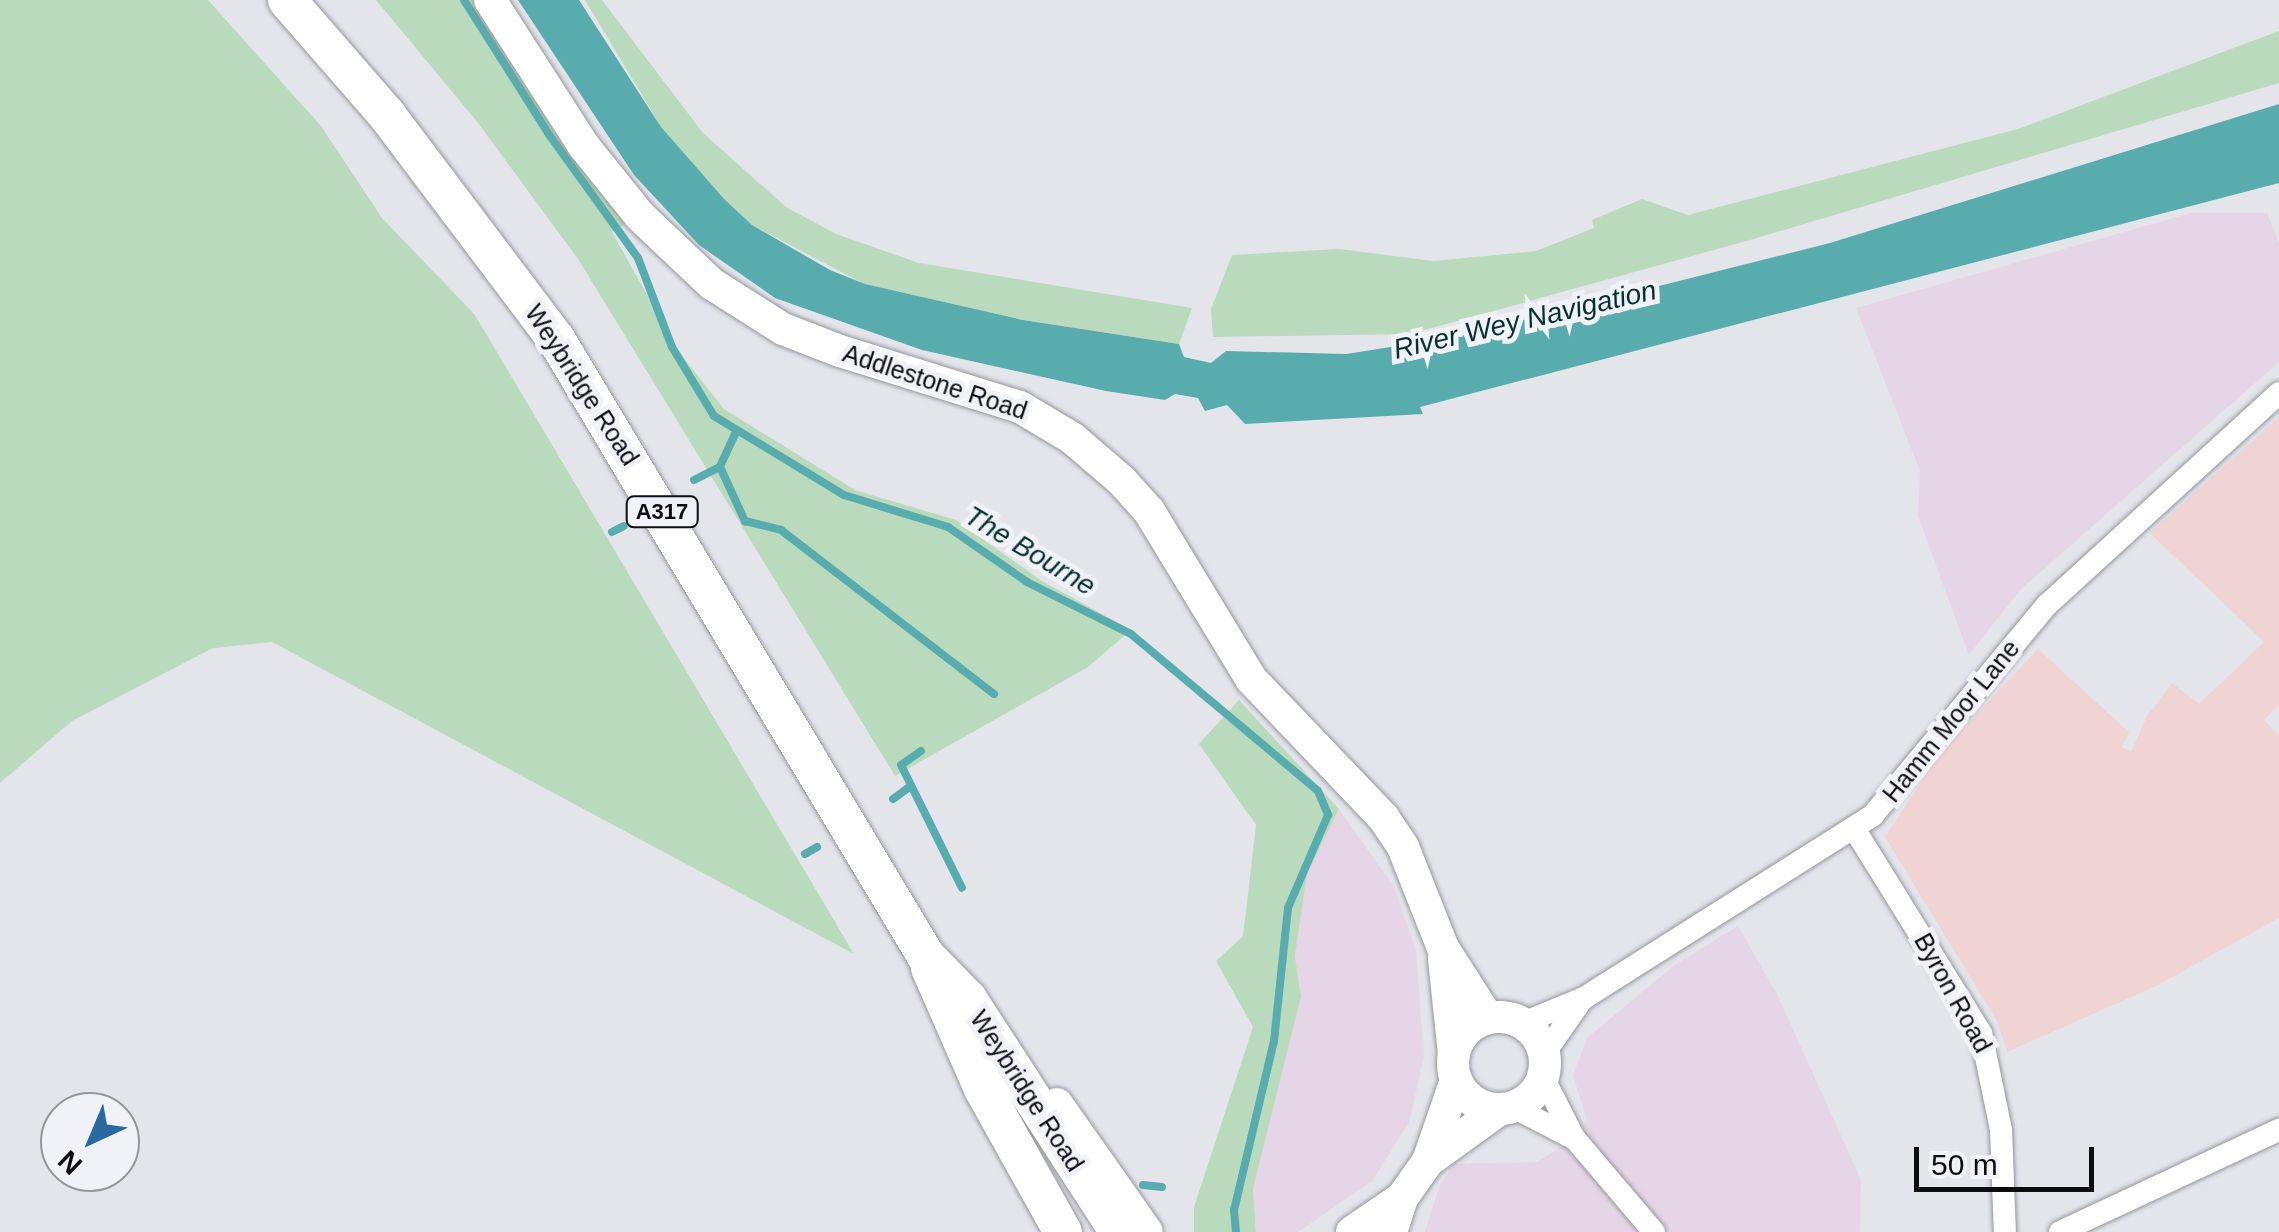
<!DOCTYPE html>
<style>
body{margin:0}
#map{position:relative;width:2279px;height:1232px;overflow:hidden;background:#e3e5eb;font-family:Helvetica,sans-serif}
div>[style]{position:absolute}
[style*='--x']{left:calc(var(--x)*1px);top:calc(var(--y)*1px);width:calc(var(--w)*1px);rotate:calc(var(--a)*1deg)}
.commercial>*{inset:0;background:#e6d5e7}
.industrial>*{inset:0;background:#efd4d3}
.green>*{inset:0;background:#badabd}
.water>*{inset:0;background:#59acad}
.stream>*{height:8px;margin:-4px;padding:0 4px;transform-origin:4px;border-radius:4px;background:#59acad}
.roads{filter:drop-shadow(0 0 2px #95969c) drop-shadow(0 0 2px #95969c)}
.street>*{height:22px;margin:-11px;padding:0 11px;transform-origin:11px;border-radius:11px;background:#fff}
.secondary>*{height:32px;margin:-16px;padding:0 16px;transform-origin:16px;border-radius:16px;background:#fff}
.secondary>.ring{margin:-16px;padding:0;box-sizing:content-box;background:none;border:32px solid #fff;border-radius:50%}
.primary>*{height:38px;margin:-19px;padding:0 19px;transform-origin:19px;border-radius:19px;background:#fff}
span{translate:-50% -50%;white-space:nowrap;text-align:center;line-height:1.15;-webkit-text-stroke:10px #f0f2f8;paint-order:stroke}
.shield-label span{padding:2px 8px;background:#f0f2f8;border:2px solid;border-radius:8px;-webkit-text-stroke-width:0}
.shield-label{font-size:22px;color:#0c0d0f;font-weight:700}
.street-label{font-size:25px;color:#0c0d0f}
.water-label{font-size:28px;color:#053031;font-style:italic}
.north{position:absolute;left:40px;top:1092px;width:100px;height:100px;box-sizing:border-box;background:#f0f2f8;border:2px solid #95969b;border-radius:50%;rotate:224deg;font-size:28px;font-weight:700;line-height:40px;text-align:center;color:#0c0d0f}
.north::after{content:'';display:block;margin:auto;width:35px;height:45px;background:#2b6aa0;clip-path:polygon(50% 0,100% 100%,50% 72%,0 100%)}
.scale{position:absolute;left:1914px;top:1147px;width:180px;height:45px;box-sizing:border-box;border:5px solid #0c0d0f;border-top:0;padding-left:12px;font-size:30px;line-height:35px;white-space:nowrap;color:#0c0d0f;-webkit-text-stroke:8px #f0f2f8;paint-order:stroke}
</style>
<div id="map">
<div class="commercial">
<div style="clip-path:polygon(2191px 213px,2267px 213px,2279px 243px,2279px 362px,2020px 590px,1969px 655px,1918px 516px,1920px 471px,1856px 308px)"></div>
<div style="clip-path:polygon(1339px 809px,1394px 887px,1416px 950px,1424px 1056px,1409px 1123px,1372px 1181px,1298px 1232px,1256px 1232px,1253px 1189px,1301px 997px,1295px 956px,1307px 874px)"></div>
<div style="clip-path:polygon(1738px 926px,1777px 994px,1861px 1180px,1860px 1232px,1425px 1232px,1439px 1187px,1454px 1164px,1537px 1162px,1575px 1139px,1587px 1121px,1573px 1075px,1587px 1038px,1673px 966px)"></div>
</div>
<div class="industrial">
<div style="clip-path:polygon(2279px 417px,2279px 705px,2264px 720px,2279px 736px,2279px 918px,2156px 986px,2007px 1052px,1997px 1021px,1885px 837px,1941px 752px,2038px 649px,2129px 732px,2122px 747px,2131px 752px,2147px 716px,2172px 683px,2199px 704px,2264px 642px,2150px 533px)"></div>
</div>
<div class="green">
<div style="clip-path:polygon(0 0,208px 0,321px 126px,382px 218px,475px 315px,854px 954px,272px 642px,213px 648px,72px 721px,0 783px)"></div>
<div style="clip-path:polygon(376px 0,473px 0,626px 224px,612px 232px,679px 352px,724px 409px,855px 490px,956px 520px,1042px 581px,1131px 630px,1088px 667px,895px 776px,578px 259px,478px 123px)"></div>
<div style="clip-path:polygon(585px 0,602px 0,703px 133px,786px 207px,836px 234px,919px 263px,1192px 308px,1179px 344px,1023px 320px,864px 284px,752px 225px,704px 184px,661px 127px)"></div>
<div style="clip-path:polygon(2279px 31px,2279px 83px,1750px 240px,1410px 334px,1213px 337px,1211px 309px,1232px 255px,1339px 249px,1434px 261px,1536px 251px,1594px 228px,1592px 220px,1642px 199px,1688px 215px,2018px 129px)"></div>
<div style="clip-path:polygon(1239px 700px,1339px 809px,1307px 874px,1295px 956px,1301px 997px,1253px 1189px,1256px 1232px,1194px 1232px,1194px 1207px,1253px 1027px,1216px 961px,1243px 936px,1256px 825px,1199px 744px)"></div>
</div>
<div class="water">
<div style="clip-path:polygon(518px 0,579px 0,661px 127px,725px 200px,752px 225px,830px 270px,865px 284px,1023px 320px,1179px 344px,1184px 357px,1211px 363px,1226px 351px,1346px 354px,1461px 336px,1830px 243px,2279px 104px,2279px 183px,1420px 407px,1423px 414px,1245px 424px,1227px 405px,1205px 411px,1198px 398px,1175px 394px,1165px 400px,1106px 391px,922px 350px,775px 298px,699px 245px,634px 175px)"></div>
</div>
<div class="stream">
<div style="--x:464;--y:0;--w:161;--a:57.7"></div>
<div style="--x:550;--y:136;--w:150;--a:54.2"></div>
<div style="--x:638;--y:258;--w:95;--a:69.1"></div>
<div style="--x:672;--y:347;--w:81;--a:58.7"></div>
<div style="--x:714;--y:416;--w:152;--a:31.3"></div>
<div style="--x:844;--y:495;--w:109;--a:17.1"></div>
<div style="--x:948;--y:527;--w:96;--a:34.8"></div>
<div style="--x:1027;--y:582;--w:116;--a:26.6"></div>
<div style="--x:1131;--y:634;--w:244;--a:40"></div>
<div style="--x:1318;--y:791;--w:26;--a:67"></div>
<div style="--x:1328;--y:815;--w:101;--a:113.3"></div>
<div style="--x:1288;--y:908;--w:134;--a:96"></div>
<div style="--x:1274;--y:1041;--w:174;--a:103.3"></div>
<div style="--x:1234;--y:1210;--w:22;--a:85"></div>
<div style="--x:736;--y:432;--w:38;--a:115"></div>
<div style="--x:720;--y:467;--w:60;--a:65.2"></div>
<div style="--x:745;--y:521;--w:37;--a:14"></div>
<div style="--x:781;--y:530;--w:269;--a:37.6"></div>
<div style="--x:694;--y:480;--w:29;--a:-27"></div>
<div style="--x:612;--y:532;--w:13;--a:-27"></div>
<div style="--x:921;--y:751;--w:24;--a:145"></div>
<div style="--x:901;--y:765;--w:137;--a:63.6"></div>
<div style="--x:893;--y:799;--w:22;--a:-36"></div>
<div style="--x:805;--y:854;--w:14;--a:-30"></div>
<div style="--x:1143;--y:1185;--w:19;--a:6"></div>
</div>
<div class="roads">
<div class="street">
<div style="--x:1855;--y:830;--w:239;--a:58.2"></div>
<div style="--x:1981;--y:1033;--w:99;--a:78.3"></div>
<div style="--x:2001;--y:1130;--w:102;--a:87.8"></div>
<div style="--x:1523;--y:1023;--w:66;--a:-22.3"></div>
<div style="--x:1584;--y:998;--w:342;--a:-32.3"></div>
<div style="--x:1873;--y:815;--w:273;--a:-50.4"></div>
<div style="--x:2047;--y:605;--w:314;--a:-42.4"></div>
<div style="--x:1544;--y:1054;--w:65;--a:-55.1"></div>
<div style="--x:1543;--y:1077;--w:66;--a:63"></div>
<div style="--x:1513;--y:1107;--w:70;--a:27.3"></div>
<div style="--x:1575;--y:1139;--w:122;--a:49.7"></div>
<div style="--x:2060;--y:1232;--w:242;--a:-25"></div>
</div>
<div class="secondary">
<div style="--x:490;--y:0;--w:172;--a:57.3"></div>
<div style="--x:583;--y:145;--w:91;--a:51.2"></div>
<div style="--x:640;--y:216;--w:99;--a:43.4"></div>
<div style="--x:712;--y:284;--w:84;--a:32.4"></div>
<div style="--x:783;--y:329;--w:61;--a:21.1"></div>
<div style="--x:840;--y:351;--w:189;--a:17.3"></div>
<div style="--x:1020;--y:407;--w:61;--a:30.8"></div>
<div style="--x:1072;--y:438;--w:65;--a:40.6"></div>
<div style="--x:1121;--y:480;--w:42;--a:47.9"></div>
<div style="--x:1149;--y:511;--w:197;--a:58.7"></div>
<div style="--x:1251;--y:679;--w:191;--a:46.3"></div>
<div style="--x:1383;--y:817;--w:36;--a:56"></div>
<div style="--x:1403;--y:847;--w:109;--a:68.4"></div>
<div style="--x:1443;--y:948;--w:83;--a:57.3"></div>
<div style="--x:1444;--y:959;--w:96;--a:84"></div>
<div class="ring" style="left:1453px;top:1017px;width:60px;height:60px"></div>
<div style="--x:1057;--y:1104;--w:156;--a:54.9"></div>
<div style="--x:1428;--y:1161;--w:89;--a:-35.8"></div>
<div style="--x:1352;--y:1232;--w:60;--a:-34.2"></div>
<div style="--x:1391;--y:1232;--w:36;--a:-72"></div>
<div style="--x:1402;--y:1198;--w:45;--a:-54.9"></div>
<div style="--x:1428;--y:1161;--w:86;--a:-70.9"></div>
</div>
<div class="primary">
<div style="--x:287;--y:0;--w:152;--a:49"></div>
<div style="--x:387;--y:115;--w:281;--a:53"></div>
<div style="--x:556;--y:339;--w:719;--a:59.05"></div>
<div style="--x:926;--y:956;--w:60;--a:45.7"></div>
<div style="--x:968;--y:999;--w:278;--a:57.1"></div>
<div style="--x:930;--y:968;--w:132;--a:66.3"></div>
<div style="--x:983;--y:1089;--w:164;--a:60.8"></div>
</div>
</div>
<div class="shield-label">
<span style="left:662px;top:512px">A317</span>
</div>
<div class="street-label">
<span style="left:935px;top:382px;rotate:18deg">Addlestone Road</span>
<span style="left:582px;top:385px;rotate:57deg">Weybridge Road</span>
<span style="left:1951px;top:721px;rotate:-51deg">Hamm Moor Lane</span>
<span style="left:1953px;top:993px;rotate:61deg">Byron Road</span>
<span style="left:1027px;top:1091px;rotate:57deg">Weybridge Road</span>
</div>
<div class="water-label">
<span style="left:1525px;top:320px;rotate:-13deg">River Wey Navigation</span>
<span style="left:1030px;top:551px;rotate:31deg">The Bourne</span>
</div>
<div class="north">N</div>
<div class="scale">50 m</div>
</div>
